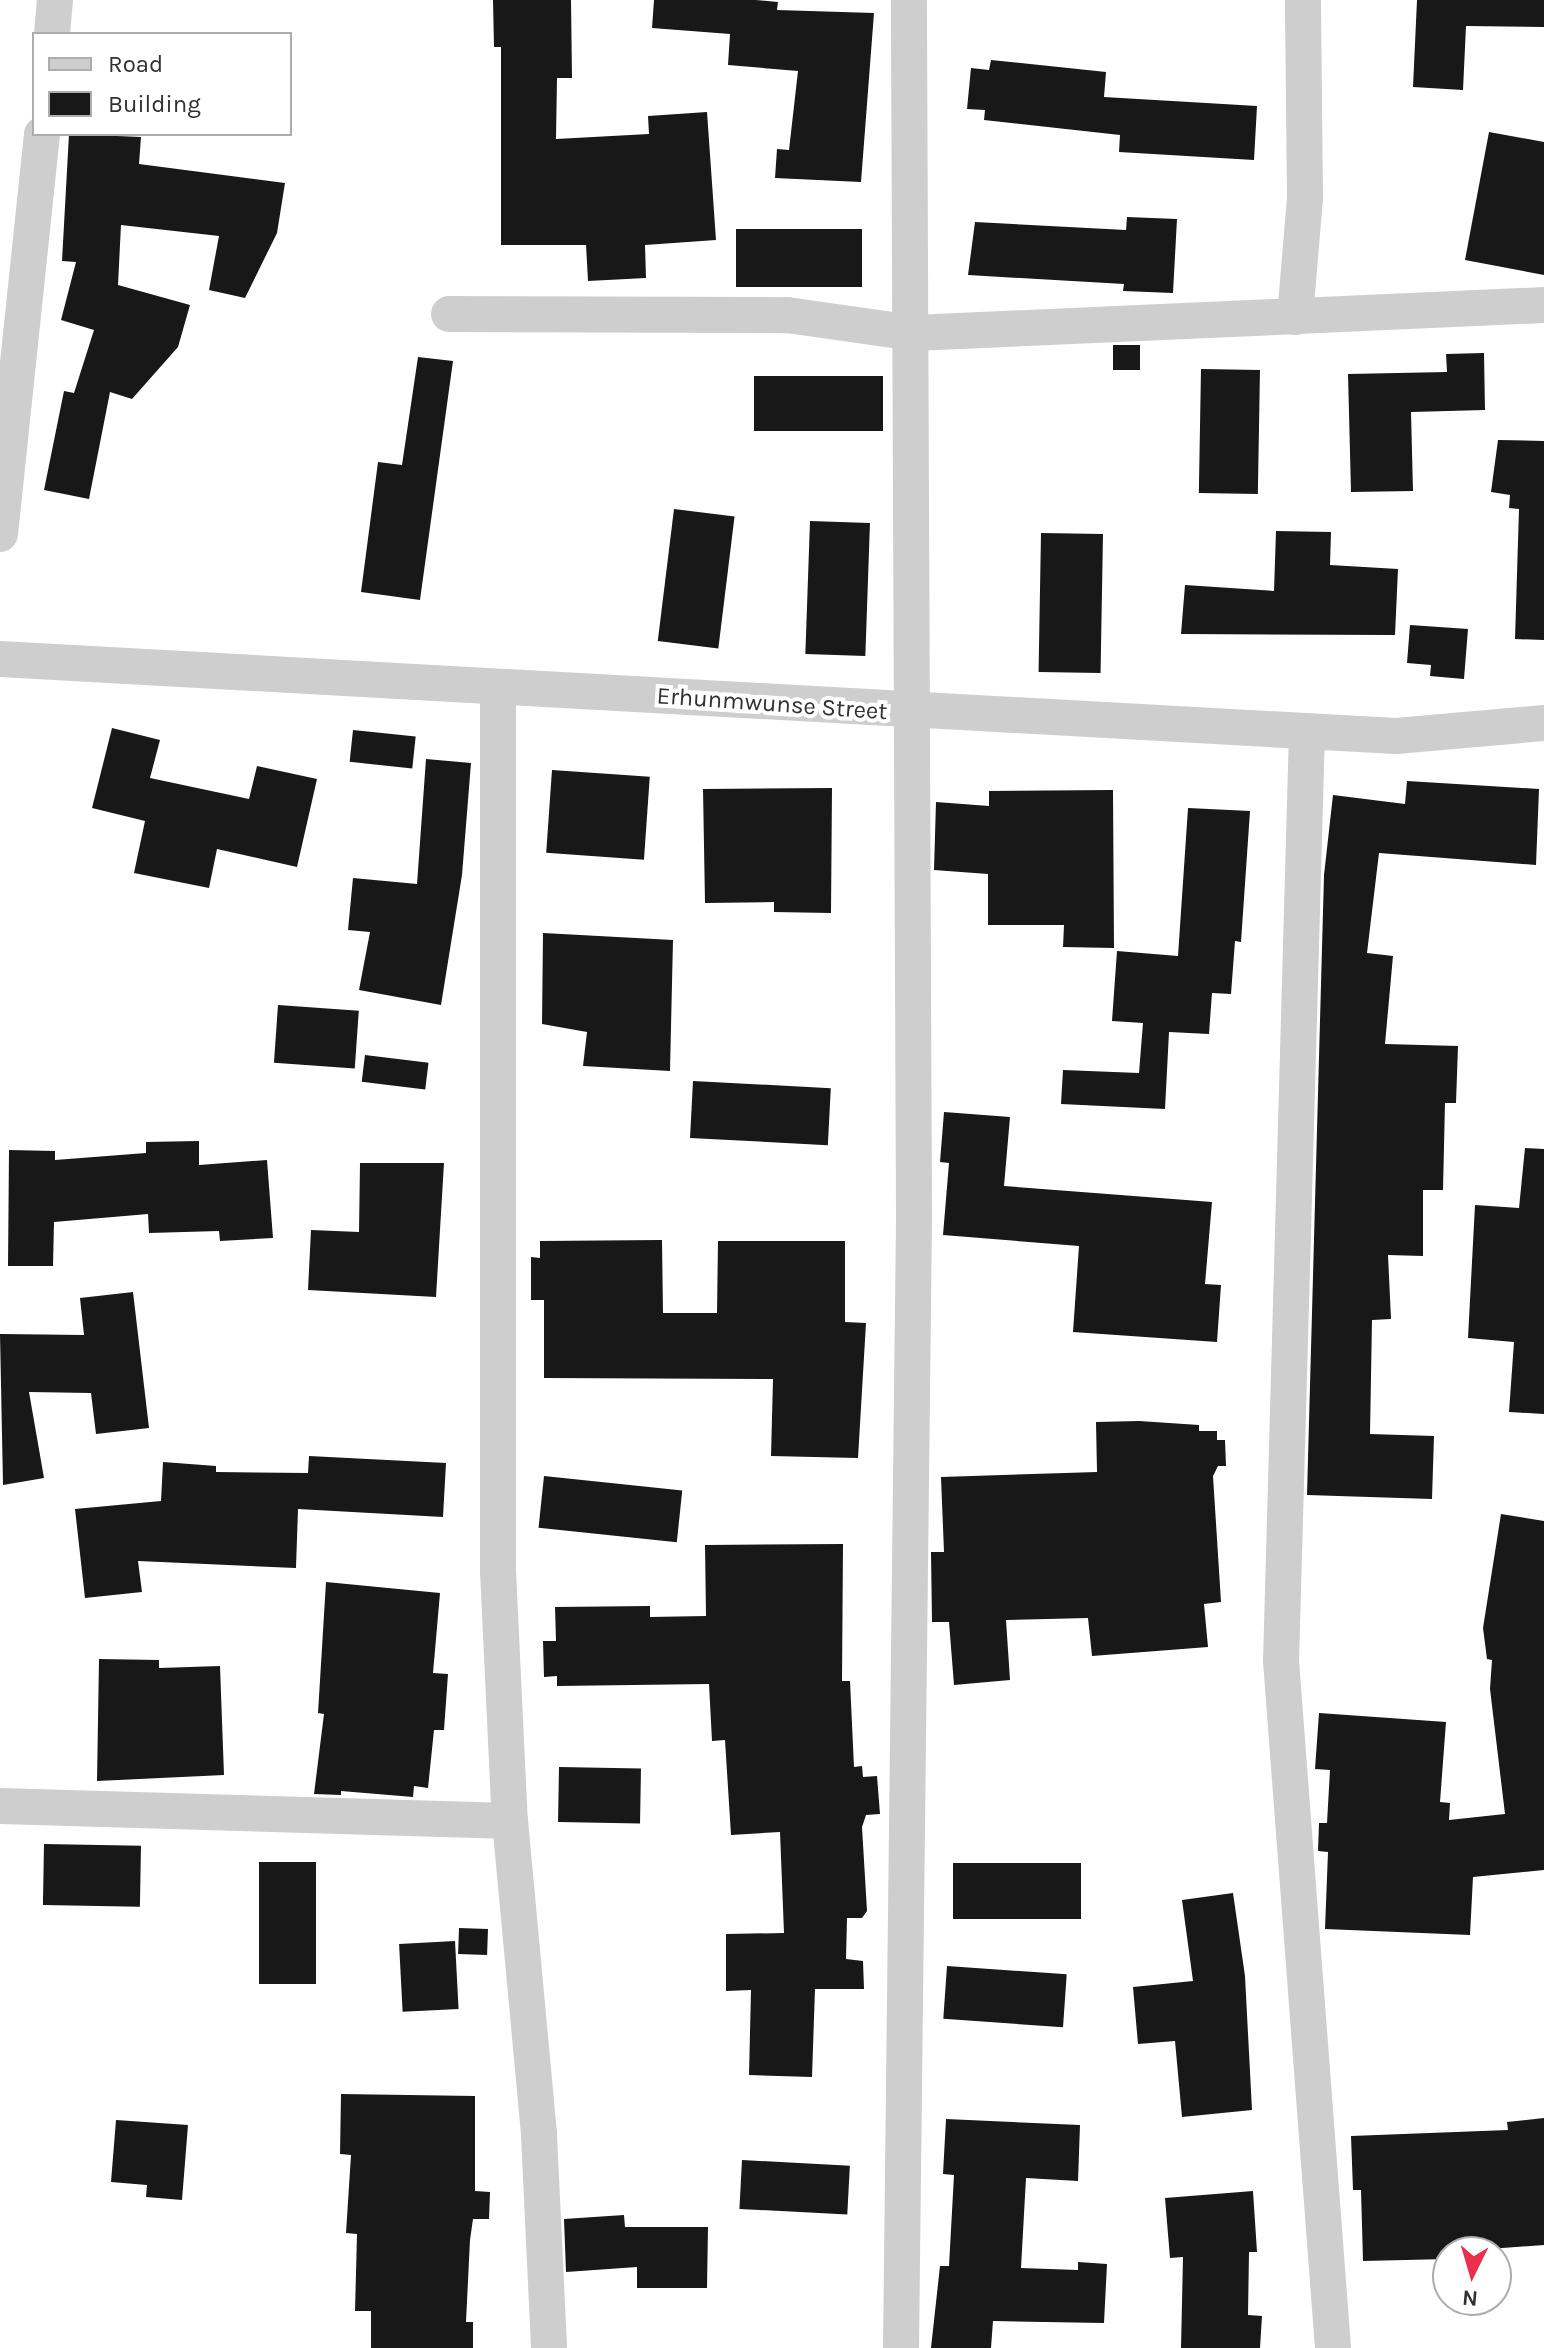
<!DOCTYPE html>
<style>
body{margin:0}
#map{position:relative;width:1544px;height:2348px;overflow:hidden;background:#fff;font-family:Karla,sans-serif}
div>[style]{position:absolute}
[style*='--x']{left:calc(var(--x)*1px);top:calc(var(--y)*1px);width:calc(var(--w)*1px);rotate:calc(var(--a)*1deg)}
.building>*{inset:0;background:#181818;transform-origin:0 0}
.minor>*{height:36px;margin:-18px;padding:0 18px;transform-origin:18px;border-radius:18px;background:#cecece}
span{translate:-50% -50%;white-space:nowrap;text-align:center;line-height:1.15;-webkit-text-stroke:8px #fff;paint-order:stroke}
.street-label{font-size:24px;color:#313131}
.legend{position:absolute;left:32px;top:32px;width:260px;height:104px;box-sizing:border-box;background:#fff;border:2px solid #adadad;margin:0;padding:10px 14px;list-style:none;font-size:24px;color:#313131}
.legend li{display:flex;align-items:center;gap:16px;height:40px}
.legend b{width:40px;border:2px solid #adadad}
.north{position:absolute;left:1432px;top:2236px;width:80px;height:80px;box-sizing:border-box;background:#fff;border:2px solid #adadad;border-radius:50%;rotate:185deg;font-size:22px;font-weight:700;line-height:32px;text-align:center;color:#313131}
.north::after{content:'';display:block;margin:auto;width:28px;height:36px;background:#ea304c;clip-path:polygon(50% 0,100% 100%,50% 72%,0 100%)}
</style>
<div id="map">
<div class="building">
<div style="clip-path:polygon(493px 0,571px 0,572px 78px,557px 78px,556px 139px,649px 134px,648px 116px,707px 112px,716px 240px,645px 245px,646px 278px,588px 281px,586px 245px,501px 245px,501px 47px,494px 47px)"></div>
<div style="clip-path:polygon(654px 0,756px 0,778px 2px,777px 10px,874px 13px,861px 182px,775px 178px,777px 149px,789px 150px,798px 71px,728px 65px,730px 34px,652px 28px)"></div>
<div style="clip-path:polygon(1417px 0,1544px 0,1544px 27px,1466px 26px,1463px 90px,1413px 87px)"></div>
<div style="clip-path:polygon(991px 60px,1106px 72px,1104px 97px,1257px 106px,1254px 160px,1119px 152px,1120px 135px,984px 120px,985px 110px,967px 109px,971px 68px,989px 70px)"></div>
<div style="clip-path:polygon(1489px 132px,1544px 142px,1544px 275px,1465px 260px)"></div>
<div style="clip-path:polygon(69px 134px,141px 137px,139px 164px,285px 183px,277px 233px,245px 298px,209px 290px,219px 236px,121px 225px,118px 285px,190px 305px,178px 347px,132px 399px,110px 392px,89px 499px,44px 490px,64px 391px,74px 393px,94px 330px,61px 320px,76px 262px,62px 261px)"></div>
<div style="clip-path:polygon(1127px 217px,1177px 219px,1173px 293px,1123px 291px,1124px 284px,968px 275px,975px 222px,1126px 230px)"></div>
<div style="left:736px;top:229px;width:126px;height:58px"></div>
<div style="left:1113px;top:345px;width:27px;height:25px"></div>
<div style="clip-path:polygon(1484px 353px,1485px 410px,1411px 412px,1413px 491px,1351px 492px,1348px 374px,1447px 372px,1446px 354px)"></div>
<div style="clip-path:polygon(418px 357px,453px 361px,420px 600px,361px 592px,378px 462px,402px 465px)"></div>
<div style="left:1201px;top:369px;width:59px;height:124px;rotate:1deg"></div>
<div style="left:754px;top:376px;width:129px;height:55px"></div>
<div style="clip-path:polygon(1498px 440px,1544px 441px,1544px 640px,1515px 639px,1519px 509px,1509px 508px,1510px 495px,1491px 492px)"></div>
<div style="left:674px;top:509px;width:61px;height:133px;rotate:7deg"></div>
<div style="left:810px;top:521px;width:60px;height:133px;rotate:2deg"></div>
<div style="clip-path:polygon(1276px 531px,1331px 532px,1330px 565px,1398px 569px,1395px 635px,1181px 634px,1185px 585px,1274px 591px)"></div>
<div style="left:1041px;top:533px;width:62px;height:139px;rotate:1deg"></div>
<div style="clip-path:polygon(1410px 625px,1468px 629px,1464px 679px,1430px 676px,1431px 665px,1407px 663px)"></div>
<div style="clip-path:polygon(112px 728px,160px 740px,150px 778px,249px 799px,257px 766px,317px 779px,297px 867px,217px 849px,209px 888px,134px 873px,145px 821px,92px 808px)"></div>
<div style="left:353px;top:730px;width:63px;height:32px;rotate:6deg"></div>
<div style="clip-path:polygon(426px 759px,471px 763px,462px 875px,441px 1005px,359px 990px,370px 932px,348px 930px,353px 878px,417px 884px)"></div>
<div style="left:552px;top:770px;width:98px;height:83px;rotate:4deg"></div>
<div style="clip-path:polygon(1407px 781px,1539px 789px,1536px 865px,1379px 853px,1367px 953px,1393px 956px,1385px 1044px,1458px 1046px,1456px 1103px,1445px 1103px,1443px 1190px,1423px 1190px,1423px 1256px,1388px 1255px,1391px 1319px,1372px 1320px,1370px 1434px,1434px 1436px,1432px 1499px,1307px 1495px,1324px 875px,1333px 795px,1405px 804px)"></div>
<div style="clip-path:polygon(832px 788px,831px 913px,774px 912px,774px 902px,705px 903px,703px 789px)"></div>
<div style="clip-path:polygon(1113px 790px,1114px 948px,1063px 947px,1064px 925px,988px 925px,988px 874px,934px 870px,936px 802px,989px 806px,989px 791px)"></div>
<div style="clip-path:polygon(1188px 808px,1250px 811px,1241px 942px,1235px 941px,1231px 994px,1212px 993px,1209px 1034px,1169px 1032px,1165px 1109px,1061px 1104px,1063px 1070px,1139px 1073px,1143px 1023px,1112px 1021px,1117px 951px,1178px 956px)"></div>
<div style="clip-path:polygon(543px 933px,673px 940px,670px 1071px,583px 1066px,587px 1032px,542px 1024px)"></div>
<div style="left:278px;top:1005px;width:81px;height:58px;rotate:4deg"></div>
<div style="left:365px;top:1055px;width:64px;height:27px;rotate:7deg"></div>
<div style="left:693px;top:1081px;width:138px;height:57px;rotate:3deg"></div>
<div style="clip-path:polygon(944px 1112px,1010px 1117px,1004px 1186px,1212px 1202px,1205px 1284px,1221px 1285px,1217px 1342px,1073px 1332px,1079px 1246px,943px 1235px,949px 1163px,940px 1162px)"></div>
<div style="clip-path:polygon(199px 1141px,199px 1165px,267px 1160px,273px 1238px,220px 1241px,219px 1231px,149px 1233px,148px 1214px,54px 1222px,53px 1266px,8px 1266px,9px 1150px,55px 1151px,55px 1160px,146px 1153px,146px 1142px)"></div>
<div style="clip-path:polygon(1525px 1148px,1544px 1149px,1544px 1414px,1509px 1412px,1514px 1342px,1468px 1338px,1475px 1205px,1519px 1208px)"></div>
<div style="clip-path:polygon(360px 1163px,444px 1163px,436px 1297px,308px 1290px,311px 1230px,359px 1232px)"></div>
<div style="clip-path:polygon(662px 1240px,663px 1313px,717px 1313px,718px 1241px,845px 1241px,845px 1322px,866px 1323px,858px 1458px,771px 1456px,773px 1379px,544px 1378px,544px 1300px,531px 1300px,531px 1257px,540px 1258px,540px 1241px)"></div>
<div style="clip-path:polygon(133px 1292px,149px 1428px,96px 1434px,91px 1393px,29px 1392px,44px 1478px,3px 1485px,0 1334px,84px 1335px,80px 1298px)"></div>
<div style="clip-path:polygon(1139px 1421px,1199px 1425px,1199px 1431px,1217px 1431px,1217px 1440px,1225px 1440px,1226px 1466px,1218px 1466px,1213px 1476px,1221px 1602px,1204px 1604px,1208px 1647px,1092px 1656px,1088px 1618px,1006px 1620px,1010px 1680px,954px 1685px,949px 1622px,932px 1622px,931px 1552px,944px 1552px,941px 1477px,1097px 1472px,1096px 1422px)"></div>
<div style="clip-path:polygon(309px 1456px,446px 1463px,443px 1517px,298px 1509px,296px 1568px,138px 1561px,142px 1592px,85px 1598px,75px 1509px,161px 1501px,163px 1462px,216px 1466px,216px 1472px,308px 1473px)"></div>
<div style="left:544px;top:1476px;width:139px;height:52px;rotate:6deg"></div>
<div style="clip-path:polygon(1501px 1514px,1544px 1521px,1544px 1870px,1473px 1877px,1470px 1935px,1325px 1929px,1328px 1852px,1318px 1851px,1319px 1823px,1327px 1823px,1330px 1770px,1315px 1769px,1319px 1713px,1446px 1722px,1440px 1802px,1450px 1803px,1449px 1820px,1505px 1814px,1490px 1689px,1492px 1660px,1487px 1659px,1483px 1628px)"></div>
<div style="clip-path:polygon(843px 1544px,842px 1681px,850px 1681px,854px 1767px,862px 1766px,863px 1777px,877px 1776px,880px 1814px,866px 1815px,862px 1827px,867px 1911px,862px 1918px,847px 1918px,846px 1959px,863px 1961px,864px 1989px,815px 1989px,812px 2077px,749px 2075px,751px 1990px,726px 1991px,726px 1934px,784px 1933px,780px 1832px,731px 1835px,725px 1740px,712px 1741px,709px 1684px,557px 1686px,557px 1676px,544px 1677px,543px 1641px,556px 1641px,555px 1607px,650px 1606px,650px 1617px,706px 1616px,705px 1545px)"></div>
<div style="clip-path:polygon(326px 1582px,440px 1593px,433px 1673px,448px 1674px,444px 1730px,434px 1730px,428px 1788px,414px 1786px,413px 1797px,341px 1791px,341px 1795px,314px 1794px,324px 1714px,318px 1713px)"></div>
<div style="clip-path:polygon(99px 1659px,159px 1660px,159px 1668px,220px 1666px,224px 1775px,97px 1781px)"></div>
<div style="left:559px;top:1767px;width:82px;height:55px;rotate:1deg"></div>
<div style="left:44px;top:1844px;width:97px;height:61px;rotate:1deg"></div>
<div style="left:259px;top:1862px;width:57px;height:122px"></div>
<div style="left:953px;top:1863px;width:128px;height:56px"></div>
<div style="clip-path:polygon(1233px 1893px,1245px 1976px,1252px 2110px,1182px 2117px,1175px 2041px,1138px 2044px,1133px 1987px,1193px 1981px,1182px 1900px)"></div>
<div style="left:459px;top:1928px;width:29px;height:26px;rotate:2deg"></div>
<div style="left:455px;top:1941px;width:68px;height:56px;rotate:87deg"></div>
<div style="left:947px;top:1966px;width:120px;height:53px;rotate:4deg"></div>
<div style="clip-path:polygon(341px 2094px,475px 2096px,475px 2191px,490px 2192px,489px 2219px,473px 2219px,470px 2240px,466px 2322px,473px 2322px,473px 2348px,371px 2348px,371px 2311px,355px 2311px,357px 2234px,346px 2233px,351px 2155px,340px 2154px)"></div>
<div style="clip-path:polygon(1544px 2118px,1544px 2245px,1448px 2252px,1448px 2259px,1363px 2261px,1361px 2190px,1353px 2190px,1351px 2136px,1508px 2130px,1507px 2122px)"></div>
<div style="clip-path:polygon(946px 2119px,1080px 2125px,1078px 2181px,1026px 2178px,1021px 2268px,1078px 2270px,1078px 2262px,1107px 2264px,1104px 2323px,993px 2321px,991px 2348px,931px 2348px,940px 2266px,949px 2266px,954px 2175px,943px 2174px)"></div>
<div style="clip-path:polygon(116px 2120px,188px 2125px,182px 2200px,146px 2197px,147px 2185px,111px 2182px)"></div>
<div style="left:742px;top:2160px;width:108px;height:49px;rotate:3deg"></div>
<div style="clip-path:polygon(1253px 2191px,1257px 2252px,1249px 2252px,1248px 2315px,1262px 2316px,1260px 2348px,1181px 2348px,1183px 2257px,1170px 2258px,1165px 2198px)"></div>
<div style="clip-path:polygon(624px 2215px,625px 2227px,708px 2227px,707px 2288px,637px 2288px,637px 2267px,566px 2272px,564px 2219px)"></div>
</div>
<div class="minor">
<div style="--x:52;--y:34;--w:34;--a:-85"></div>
<div style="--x:449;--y:314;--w:338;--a:0.2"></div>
<div style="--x:787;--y:315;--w:128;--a:8.1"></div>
<div style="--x:914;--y:333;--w:631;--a:-2.54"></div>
<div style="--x:1295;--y:317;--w:119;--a:-85.2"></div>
<div style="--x:1305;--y:198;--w:198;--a:-90.6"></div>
<div style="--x:0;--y:534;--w:402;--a:-84"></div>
<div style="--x:0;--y:659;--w:1398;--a:3.16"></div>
<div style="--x:1396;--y:736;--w:149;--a:-5"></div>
<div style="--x:498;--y:687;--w:884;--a:90"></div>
<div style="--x:498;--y:1571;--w:250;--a:87.3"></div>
<div style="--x:510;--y:1821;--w:315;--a:84.7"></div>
<div style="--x:539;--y:2135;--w:213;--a:87.3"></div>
<div style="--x:1307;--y:731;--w:930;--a:91.6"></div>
<div style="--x:1281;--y:1661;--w:689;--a:85.67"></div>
<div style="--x:0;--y:1806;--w:510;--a:1.68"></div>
<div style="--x:901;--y:2348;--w:1131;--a:-89.34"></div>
<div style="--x:914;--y:1217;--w:1217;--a:-90.24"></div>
</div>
<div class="street-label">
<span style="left:772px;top:704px;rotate:4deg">Erhunmwunse Street</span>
</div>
<ul class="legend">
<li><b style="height:10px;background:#cecece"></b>Road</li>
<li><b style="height:22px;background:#181818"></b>Building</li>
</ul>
<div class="north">N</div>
</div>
